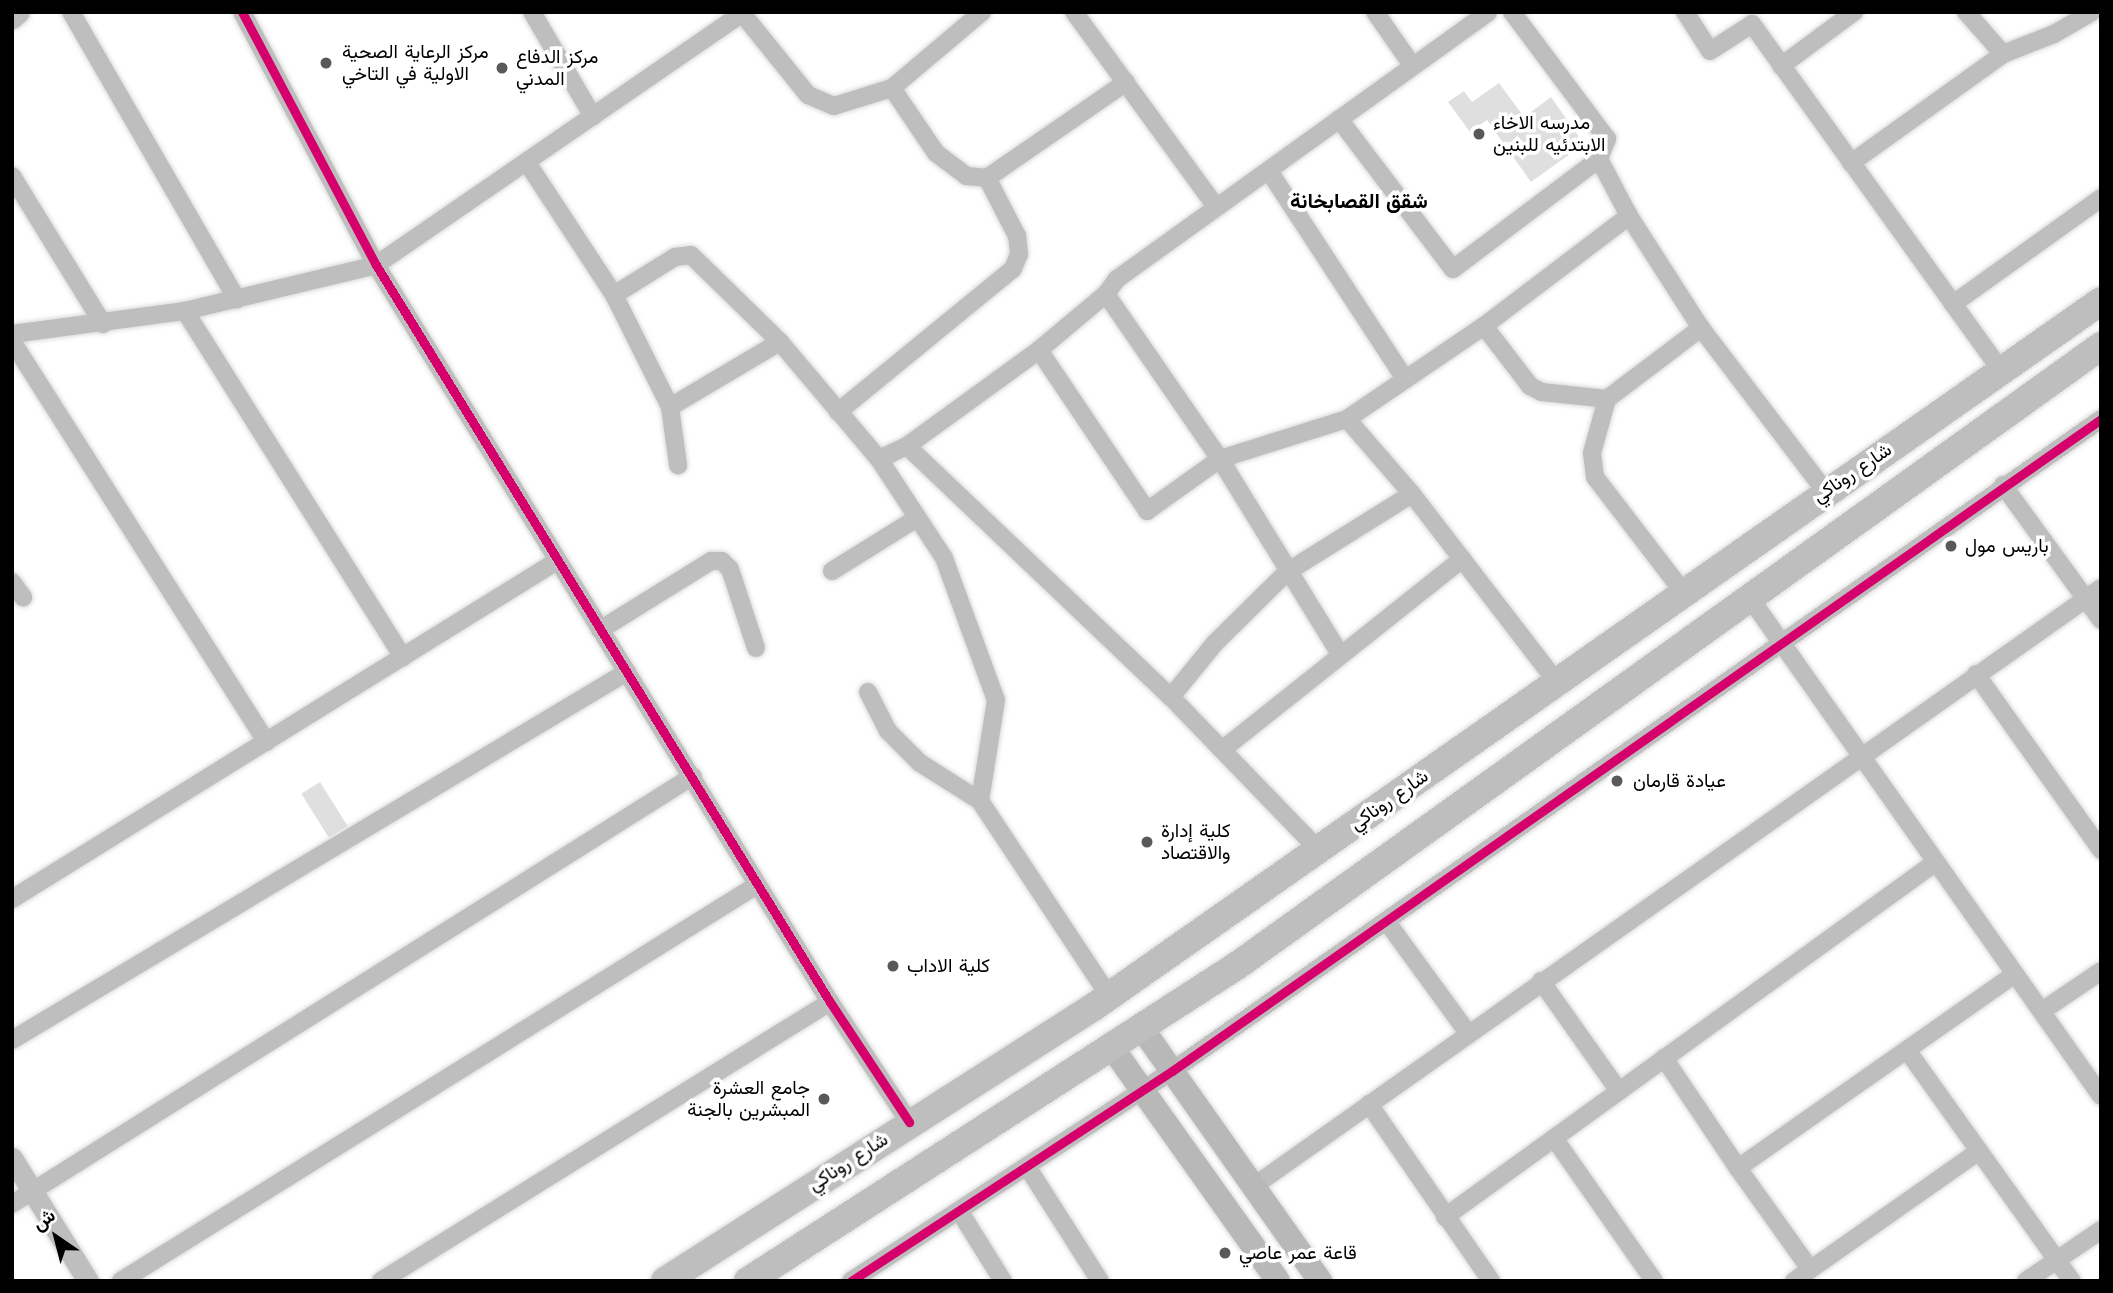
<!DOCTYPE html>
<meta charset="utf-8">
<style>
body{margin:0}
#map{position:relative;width:2113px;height:1293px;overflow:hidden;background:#fff;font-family:"Work Sans",Vazirmatn,sans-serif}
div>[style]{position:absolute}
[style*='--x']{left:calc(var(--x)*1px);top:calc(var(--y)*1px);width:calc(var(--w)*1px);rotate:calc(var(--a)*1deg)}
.building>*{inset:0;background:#dfdfdf;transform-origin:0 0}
.roads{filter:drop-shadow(0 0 2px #dbdbdb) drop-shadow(0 0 2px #dbdbdb)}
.minor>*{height:18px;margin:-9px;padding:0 9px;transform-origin:9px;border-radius:9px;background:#bebebe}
.tertiary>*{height:21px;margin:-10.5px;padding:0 10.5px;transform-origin:10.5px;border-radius:10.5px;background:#bebebe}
.secondary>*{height:24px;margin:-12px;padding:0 12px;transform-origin:12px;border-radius:12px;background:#b8b8b8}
.primary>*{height:28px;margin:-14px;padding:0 14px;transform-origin:14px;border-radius:14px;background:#bebebe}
.cycleway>*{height:9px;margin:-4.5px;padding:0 4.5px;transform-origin:4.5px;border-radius:4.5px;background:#d6006c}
.dots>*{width:19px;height:19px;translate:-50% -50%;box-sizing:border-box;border:4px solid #fff;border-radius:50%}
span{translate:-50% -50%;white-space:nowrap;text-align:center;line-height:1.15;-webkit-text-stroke:7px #fff;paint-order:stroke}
.poi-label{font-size:19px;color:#000}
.left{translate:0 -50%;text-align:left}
.right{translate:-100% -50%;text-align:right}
.street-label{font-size:19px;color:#000}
.neighbourhood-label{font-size:21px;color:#000;font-weight:700}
.frame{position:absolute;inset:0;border:14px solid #000;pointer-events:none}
.north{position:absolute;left:21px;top:1202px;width:70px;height:70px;-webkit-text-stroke:5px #fff;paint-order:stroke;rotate:325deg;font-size:19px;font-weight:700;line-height:28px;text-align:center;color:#000}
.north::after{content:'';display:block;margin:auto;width:24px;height:32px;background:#000;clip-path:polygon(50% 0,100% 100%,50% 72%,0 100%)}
</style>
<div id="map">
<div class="building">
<div style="clip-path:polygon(1499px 83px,1524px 117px,1551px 97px,1584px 144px,1531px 182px,1487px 120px,1470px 132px,1448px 102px,1464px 91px,1472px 102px)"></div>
<div style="left:320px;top:782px;width:52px;height:22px;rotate:58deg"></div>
</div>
<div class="roads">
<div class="minor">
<div style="--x:71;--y:12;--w:332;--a:60"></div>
<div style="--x:242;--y:12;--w:286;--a:62.1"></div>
<div style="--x:376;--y:265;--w:866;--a:58.37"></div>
<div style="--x:830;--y:1002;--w:144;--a:56.6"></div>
<div style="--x:532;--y:12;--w:121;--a:59.8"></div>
<div style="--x:741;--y:12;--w:107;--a:51.1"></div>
<div style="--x:808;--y:95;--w:28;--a:23"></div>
<div style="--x:834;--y:106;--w:61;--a:-17.2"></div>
<div style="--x:892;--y:88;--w:118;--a:-40.2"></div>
<div style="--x:1074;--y:12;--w:241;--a:53.9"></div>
<div style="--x:1375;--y:12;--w:65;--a:55.1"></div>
<div style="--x:1685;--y:12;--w:46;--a:57.3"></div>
<div style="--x:1710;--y:51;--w:50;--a:-32.7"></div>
<div style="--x:1752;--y:24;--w:428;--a:54.3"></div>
<div style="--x:1966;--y:12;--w:56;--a:48.6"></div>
<div style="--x:2003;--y:54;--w:55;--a:-21.4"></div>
<div style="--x:2054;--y:34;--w:44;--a:-30.1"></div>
<div style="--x:1781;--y:66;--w:91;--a:-36.5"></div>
<div style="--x:892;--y:88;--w:78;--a:55.9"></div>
<div style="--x:936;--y:153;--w:38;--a:37"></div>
<div style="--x:966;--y:176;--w:21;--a:5"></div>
<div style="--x:987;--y:178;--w:169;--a:-34.6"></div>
<div style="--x:1339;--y:119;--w:188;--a:52.8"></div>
<div style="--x:1453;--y:269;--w:183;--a:-37"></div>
<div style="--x:1599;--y:159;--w:22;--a:-68"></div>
<div style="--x:1607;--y:139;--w:159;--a:-126.8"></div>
<div style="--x:1599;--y:159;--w:64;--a:62.2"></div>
<div style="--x:1629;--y:216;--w:133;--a:57.3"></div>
<div style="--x:1701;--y:328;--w:205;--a:52.7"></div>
<div style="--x:1851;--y:163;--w:187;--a:-35.6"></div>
<div style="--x:528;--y:164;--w:157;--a:56.7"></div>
<div style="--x:614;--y:295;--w:125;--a:63.4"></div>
<div style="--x:670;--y:407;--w:59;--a:82.1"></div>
<div style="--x:1269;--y:171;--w:249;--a:56.8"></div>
<div style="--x:12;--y:176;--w:174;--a:58.4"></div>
<div style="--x:1106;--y:294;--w:201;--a:55.4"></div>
<div style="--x:1220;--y:459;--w:229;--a:58.4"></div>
<div style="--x:614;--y:295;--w:72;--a:-31.9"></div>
<div style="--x:675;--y:257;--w:16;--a:-7"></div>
<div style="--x:691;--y:255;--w:124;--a:44.3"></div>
<div style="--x:780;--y:342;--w:153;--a:49.8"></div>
<div style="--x:879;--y:459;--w:118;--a:56.7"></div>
<div style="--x:944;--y:558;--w:151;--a:69.9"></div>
<div style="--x:996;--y:700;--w:102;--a:99"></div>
<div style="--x:980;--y:801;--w:234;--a:56.5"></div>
<div style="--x:1953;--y:304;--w:182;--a:-35.6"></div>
<div style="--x:185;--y:311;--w:409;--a:57.8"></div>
<div style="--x:1484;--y:326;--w:76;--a:52.5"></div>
<div style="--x:1530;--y:386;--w:13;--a:27"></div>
<div style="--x:1542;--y:392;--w:65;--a:6.1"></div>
<div style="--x:12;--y:334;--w:175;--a:-7.6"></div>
<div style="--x:185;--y:311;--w:196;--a:-13.5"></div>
<div style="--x:376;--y:265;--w:444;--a:-34.5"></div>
<div style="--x:12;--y:341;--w:475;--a:57.6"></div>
<div style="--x:1039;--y:350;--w:194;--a:56.1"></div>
<div style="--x:1147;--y:511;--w:90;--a:-35.5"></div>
<div style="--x:1220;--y:459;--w:133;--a:-17.5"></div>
<div style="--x:1347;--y:419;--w:166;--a:-34.2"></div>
<div style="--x:1484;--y:326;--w:182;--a:-37.2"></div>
<div style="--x:670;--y:407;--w:128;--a:-30.6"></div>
<div style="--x:838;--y:412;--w:226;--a:-39.3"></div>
<div style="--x:1013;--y:269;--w:16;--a:-68"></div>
<div style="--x:1019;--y:254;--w:18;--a:-96"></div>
<div style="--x:1017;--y:236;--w:65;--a:-117.3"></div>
<div style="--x:1347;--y:419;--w:99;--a:49.1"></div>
<div style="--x:1412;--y:494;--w:237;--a:52.4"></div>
<div style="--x:907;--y:446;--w:364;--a:43.6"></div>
<div style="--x:1171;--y:697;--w:211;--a:46"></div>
<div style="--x:879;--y:459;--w:31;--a:-25"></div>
<div style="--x:907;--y:446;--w:163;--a:-36"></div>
<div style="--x:1039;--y:350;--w:87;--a:-39.9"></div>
<div style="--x:1106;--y:294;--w:19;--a:-54"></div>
<div style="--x:1117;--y:279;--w:457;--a:-35.7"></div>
<div style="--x:2003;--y:485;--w:167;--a:54"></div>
<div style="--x:832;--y:571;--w:100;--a:-31.9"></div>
<div style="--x:12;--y:582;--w:19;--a:54"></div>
<div style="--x:1684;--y:593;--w:146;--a:-127.5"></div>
<div style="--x:1595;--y:477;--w:24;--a:-97"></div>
<div style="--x:1592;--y:453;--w:56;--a:-74.5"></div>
<div style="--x:1607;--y:399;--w:118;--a:-37.1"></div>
<div style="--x:1750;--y:598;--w:609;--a:54.82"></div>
<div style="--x:600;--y:630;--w:131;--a:-31.9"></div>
<div style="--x:711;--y:561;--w:11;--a:0"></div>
<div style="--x:722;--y:561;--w:11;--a:45"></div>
<div style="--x:730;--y:569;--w:83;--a:71.8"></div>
<div style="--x:1976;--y:674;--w:216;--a:54.6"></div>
<div style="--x:868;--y:692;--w:44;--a:62.9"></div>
<div style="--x:888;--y:731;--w:45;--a:45"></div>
<div style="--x:920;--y:763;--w:71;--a:32.3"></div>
<div style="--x:1171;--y:697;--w:68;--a:-50.9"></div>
<div style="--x:1214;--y:644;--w:103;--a:-44.6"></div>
<div style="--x:1287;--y:572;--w:147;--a:-32"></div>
<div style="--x:1222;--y:750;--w:307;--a:-38.5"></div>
<div style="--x:12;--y:899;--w:641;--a:-31.81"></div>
<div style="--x:1387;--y:922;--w:137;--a:53.9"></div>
<div style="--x:1541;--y:981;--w:135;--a:54.7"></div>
<div style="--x:2042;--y:1011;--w:71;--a:-34.1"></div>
<div style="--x:12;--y:1040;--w:717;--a:-30.9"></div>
<div style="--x:1907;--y:1050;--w:284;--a:54.5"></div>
<div style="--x:1664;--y:1058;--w:133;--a:56.1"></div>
<div style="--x:1369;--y:1104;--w:215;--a:55.4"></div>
<div style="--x:1554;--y:1138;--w:174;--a:55"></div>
<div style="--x:1028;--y:1168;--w:134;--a:57.5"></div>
<div style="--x:1254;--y:1186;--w:1037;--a:-35.22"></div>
<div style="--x:12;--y:1204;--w:804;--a:-32.15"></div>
<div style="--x:960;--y:1212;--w:81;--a:58.1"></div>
<div style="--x:1445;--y:1217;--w:606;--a:-35.87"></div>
<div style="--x:1810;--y:1269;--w:124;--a:-125.5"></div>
<div style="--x:1738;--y:1168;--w:338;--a:-35"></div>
<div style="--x:121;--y:1281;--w:749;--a:-31.91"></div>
<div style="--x:381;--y:1281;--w:529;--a:-31.86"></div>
<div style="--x:851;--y:1281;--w:384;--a:-33.2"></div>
<div style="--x:1172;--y:1071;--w:1135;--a:-35.06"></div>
<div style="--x:1794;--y:1281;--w:226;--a:-35.1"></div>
<div style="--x:2026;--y:1281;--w:91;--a:-34.2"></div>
</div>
<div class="tertiary">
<div style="--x:12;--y:18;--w:9;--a:-41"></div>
<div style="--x:12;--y:1158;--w:145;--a:58.3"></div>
</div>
<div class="secondary">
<div style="--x:1141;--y:1027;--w:311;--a:54.8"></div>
<div style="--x:1111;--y:1046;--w:288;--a:54.6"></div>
</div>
<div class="primary">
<div style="--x:665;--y:1281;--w:510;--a:-32.6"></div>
<div style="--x:1095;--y:1006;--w:1228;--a:-35.02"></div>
<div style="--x:748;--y:1281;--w:583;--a:-32.82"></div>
<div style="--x:1238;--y:965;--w:1062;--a:-35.65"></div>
</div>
</div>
<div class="cycleway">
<div style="--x:242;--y:12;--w:286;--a:62.1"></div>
<div style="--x:376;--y:265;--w:866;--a:58.37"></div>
<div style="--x:830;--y:1002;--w:144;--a:56.6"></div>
<div style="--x:851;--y:1281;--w:384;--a:-33.2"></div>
<div style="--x:1172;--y:1071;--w:1135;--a:-35.06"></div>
</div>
<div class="dots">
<div style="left:326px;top:63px;background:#595959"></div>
<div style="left:502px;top:68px;background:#595959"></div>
<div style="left:1479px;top:134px;background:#595959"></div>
<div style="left:1951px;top:546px;background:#595959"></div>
<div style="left:1617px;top:781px;background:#595959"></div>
<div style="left:1147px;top:842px;background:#595959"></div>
<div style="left:893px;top:966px;background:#595959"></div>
<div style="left:824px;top:1099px;background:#595959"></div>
<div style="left:1225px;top:1253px;background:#595959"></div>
</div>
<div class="poi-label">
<span class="left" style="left:342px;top:63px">مركز الرعاية الصحية<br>الاولية في التاخي</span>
<span class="left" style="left:516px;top:68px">مركز الدفاع<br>المدني</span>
<span class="left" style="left:1493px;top:134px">مدرسه الاخاء<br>الابتدئيه للبنين</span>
<span class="left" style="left:1965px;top:546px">باريس مول</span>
<span class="left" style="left:1633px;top:781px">عيادة قارمان</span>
<span class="left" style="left:1161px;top:842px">كلية إدارة<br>والاقتصاد</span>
<span class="left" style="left:907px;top:966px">كلية الاداب</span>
<span class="right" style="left:810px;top:1099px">جامع العشرة<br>المبشرين بالجنة</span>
<span class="left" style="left:1239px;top:1253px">قاعة عمر عاصي</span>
</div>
<div class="street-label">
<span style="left:1852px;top:473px;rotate:-34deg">شارع روناكي</span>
<span style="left:1389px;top:800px;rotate:-35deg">شارع روناكي</span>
<span style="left:848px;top:1162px;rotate:-33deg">شارع روناكي</span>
</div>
<div class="neighbourhood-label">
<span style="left:1359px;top:201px">شقق القصابخانة</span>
</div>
<div class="frame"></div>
<div class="north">ش</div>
</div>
